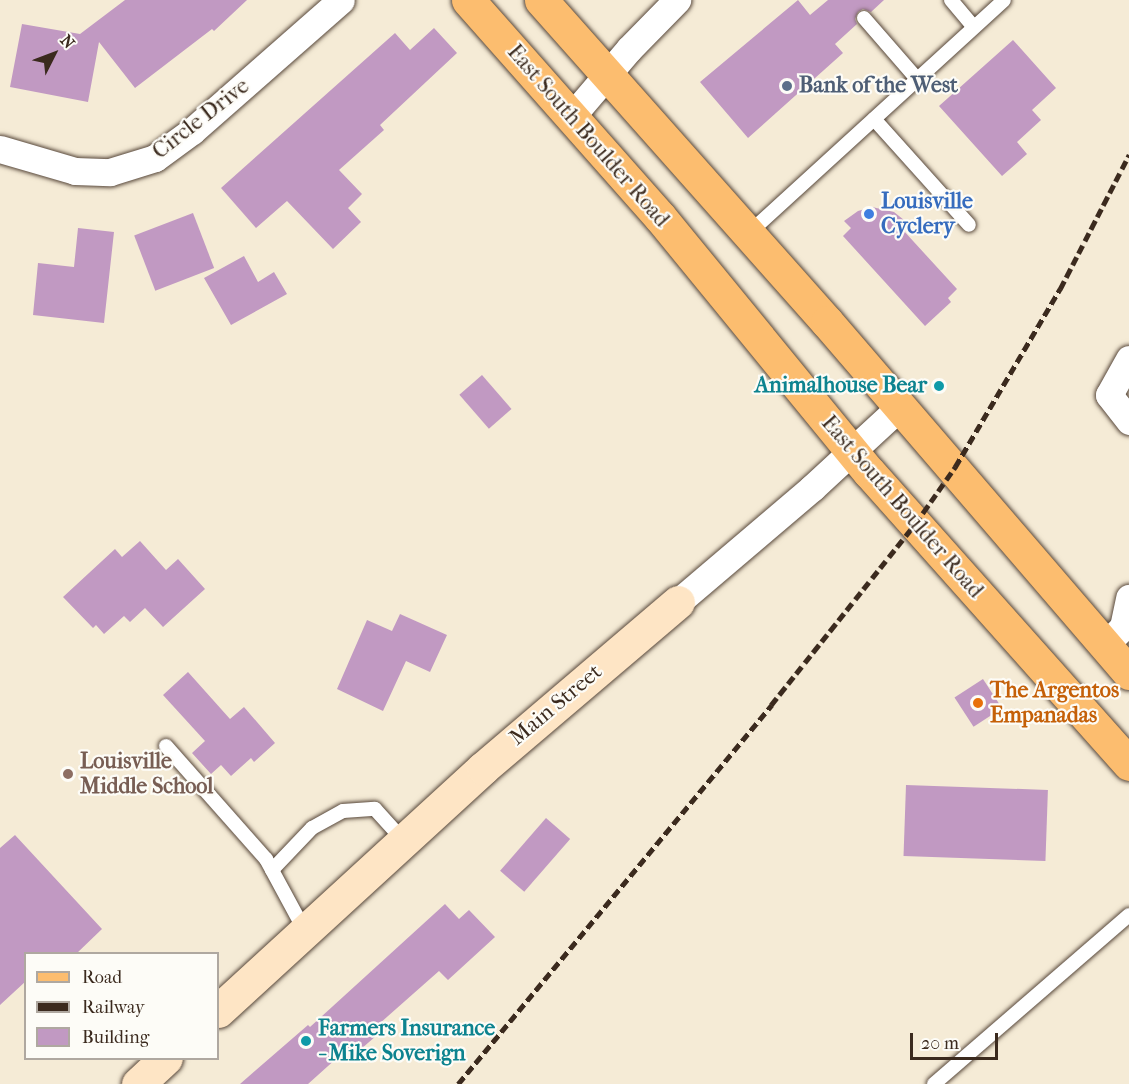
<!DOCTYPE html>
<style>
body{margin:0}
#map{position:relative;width:1129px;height:1084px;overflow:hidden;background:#f5ebd6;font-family:"IM FELL French Canon",serif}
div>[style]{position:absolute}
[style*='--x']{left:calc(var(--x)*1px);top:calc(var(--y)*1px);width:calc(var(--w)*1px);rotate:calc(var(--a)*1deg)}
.building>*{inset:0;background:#c199c2;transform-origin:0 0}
.roads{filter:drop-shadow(0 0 2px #57473a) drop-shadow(0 0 2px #57473a)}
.lane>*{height:14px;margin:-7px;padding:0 7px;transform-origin:7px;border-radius:7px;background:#fff}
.street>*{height:27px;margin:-13.5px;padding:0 13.5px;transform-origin:13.5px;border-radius:13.5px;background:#fff}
.secondary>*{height:33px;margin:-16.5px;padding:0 16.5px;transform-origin:16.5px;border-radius:16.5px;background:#fee5c5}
.primary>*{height:33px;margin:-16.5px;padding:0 16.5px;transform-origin:16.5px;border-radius:16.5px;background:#fcbd6f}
.rail>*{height:4.5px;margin-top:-2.25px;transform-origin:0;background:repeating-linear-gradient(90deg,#3b2a1e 0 9px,transparent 0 13.5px)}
.dots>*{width:16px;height:16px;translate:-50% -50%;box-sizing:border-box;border:3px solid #fdfcf7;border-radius:50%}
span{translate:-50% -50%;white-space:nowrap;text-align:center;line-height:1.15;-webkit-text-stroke:4.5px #fdfcf7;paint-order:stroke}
.service-label{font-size:22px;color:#4e5e75;font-weight:700}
.left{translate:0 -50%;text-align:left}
.street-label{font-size:22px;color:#3b2a1e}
.shop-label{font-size:22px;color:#366cbe;font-weight:700}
.culture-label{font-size:22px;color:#0d838f;font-weight:700}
.right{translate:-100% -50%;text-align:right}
.food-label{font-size:22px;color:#c56008;font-weight:700}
.education-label{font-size:22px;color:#785e54;font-weight:700}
.legend{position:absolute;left:24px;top:952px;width:195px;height:108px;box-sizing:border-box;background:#fdfcf7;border:2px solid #afa8a0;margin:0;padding:8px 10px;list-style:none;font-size:18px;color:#3b2a1e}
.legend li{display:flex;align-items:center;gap:12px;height:30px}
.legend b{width:30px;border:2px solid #afa8a0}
.north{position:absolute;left:24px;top:24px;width:60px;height:60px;-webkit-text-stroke:4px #fdfcf7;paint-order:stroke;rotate:48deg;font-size:16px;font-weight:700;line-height:24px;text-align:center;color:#3b2a1e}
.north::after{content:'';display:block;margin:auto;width:21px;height:27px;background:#3b2a1e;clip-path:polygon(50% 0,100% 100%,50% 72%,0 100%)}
.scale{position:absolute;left:910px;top:1033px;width:88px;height:27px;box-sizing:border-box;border:3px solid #3b2a1e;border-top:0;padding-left:8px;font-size:18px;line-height:21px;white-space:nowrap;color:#3b2a1e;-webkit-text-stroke:4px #fdfcf7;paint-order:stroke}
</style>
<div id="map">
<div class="building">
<div style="clip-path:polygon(125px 0,247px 0,214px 31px,212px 29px,135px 88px,99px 42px,88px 102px,10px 87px,22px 24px,80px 34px)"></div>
<div style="clip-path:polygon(798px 0,810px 15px,828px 0,884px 0,871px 12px,863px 9px,858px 12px,855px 19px,857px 24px,835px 44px,843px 53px,748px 138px,700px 82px)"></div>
<div style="clip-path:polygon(434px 28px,457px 53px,380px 125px,384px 130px,339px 170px,362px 194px,348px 208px,361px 222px,333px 249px,287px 201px,256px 228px,221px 188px,395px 33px,410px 50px)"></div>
<div style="clip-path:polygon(1013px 40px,1056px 88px,1032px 110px,1041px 120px,1017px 142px,1027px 154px,1002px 176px,939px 106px)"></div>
<div style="clip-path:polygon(872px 207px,894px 212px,909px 224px,903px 230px,957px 289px,948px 298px,951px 302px,925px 326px,843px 236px,851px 228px,844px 221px,858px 211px)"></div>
<div style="left:193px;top:213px;width:59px;height:63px;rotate:69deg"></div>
<div style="clip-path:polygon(78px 228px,114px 232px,104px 323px,33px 315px,38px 263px,74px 267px)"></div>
<div style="clip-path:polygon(244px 256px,258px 282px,274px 272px,287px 294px,231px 325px,204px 278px)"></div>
<div style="left:482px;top:375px;width:45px;height:30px;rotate:49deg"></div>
<div style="clip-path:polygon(140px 541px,166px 570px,178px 559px,205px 589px,163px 627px,145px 608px,130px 622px,124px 616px,104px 634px,96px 625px,93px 628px,63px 597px,115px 549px,122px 557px)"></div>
<div style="clip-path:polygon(400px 614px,447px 635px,430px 672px,406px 661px,383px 711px,337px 689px,367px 620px,392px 631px)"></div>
<div style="clip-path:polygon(188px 672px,230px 719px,244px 707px,275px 743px,254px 762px,251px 758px,231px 776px,221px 765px,211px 774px,192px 753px,205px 741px,163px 695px)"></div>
<div style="left:983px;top:679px;width:35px;height:34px;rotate:57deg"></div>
<div style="left:906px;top:785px;width:142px;height:71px;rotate:2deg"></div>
<div style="left:546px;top:818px;width:32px;height:70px;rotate:41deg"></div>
<div style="clip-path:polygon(15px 835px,102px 929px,76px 954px,26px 954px,26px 981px,0 1005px,0 848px)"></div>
<div style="clip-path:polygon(445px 904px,459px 919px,469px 910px,495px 937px,448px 980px,439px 971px,379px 1024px,384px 1029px,353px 1056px,347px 1049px,308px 1084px,240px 1084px,308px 1025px,310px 1027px)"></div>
</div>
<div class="roads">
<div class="lane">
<div style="--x:951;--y:0;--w:35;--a:50"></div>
<div style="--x:864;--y:18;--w:81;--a:49"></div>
<div style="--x:874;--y:119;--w:142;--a:48.1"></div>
<div style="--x:749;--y:233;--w:345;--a:-42.4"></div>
<div style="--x:166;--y:746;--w:151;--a:48.5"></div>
<div style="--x:266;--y:859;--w:82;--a:61.6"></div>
<div style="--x:272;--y:870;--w:58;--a:-46.4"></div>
<div style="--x:312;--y:828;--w:35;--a:-29"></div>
<div style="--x:343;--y:811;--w:32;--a:-4"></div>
<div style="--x:375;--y:809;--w:42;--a:47.9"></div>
<div style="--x:934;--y:1084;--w:258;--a:-40.9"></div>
</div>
<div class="street">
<div style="--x:571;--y:117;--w:89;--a:-49.5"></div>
<div style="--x:629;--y:49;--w:69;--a:-45.6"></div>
<div style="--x:0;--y:149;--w:78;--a:16.3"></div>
<div style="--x:75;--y:171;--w:35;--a:2"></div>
<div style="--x:110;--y:172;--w:47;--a:-17.3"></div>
<div style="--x:155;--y:158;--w:46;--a:-36.1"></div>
<div style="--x:192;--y:131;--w:198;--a:-41.3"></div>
<div style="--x:1129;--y:359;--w:41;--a:119.1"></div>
<div style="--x:1109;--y:395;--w:33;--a:52"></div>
<div style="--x:678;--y:602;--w:176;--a:-40.4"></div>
<div style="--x:812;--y:488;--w:121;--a:-42.7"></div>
<div style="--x:1105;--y:645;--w:25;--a:-45"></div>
<div style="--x:1123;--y:627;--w:30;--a:-78"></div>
</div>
<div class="secondary">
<div style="--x:218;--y:1011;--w:360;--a:-42.5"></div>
<div style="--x:483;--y:768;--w:256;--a:-40.4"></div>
<div style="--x:138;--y:1084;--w:38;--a:-43"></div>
</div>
<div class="primary">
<div style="--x:468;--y:0;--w:290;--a:48.5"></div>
<div style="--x:660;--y:217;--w:330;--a:50.7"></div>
<div style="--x:869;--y:472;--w:391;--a:48.3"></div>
<div style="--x:541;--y:0;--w:431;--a:48.4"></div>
<div style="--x:827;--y:322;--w:463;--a:49.3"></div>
</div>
</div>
<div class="rail">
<div style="--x:458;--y:1084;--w:492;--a:-50.4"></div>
<div style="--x:771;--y:705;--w:231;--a:-51.5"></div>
<div style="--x:915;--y:524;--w:70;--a:-54.9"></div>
<div style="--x:955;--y:467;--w:207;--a:-59.5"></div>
<div style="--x:1060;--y:289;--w:151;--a:-62.8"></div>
</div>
<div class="dots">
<div style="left:787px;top:86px;background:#5c6f8a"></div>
<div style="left:869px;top:214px;background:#3f7fe0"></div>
<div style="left:939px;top:386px;background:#0f9aa8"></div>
<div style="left:978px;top:703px;background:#e8710a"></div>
<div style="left:68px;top:774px;background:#8d6e63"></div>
<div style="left:306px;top:1041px;background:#0f9aa8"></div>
</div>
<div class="service-label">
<span class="left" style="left:799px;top:86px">Bank of the West</span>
</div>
<div class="street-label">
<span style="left:201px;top:119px;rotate:-38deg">Circle Drive</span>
<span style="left:588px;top:136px;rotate:49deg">East South Boulder Road</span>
<span style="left:902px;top:507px;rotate:49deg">East South Boulder Road</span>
<span style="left:556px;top:705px;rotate:-40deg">Main Street</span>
</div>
<div class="shop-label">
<span class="left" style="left:881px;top:214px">Louisville<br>Cyclery</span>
</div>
<div class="culture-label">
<span class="right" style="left:927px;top:386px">Animalhouse Bear</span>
<span class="left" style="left:318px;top:1041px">Farmers Insurance<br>- Mike Soverign</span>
</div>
<div class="food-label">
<span class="left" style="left:990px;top:703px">The Argentos<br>Empanadas</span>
</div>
<div class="education-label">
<span class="left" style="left:80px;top:774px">Louisville<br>Middle School</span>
</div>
<ul class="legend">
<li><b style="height:8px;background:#fcbd6f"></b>Road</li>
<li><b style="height:8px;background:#3b2a1e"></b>Railway</li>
<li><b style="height:16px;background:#c199c2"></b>Building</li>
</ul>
<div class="north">N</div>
<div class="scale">20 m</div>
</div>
